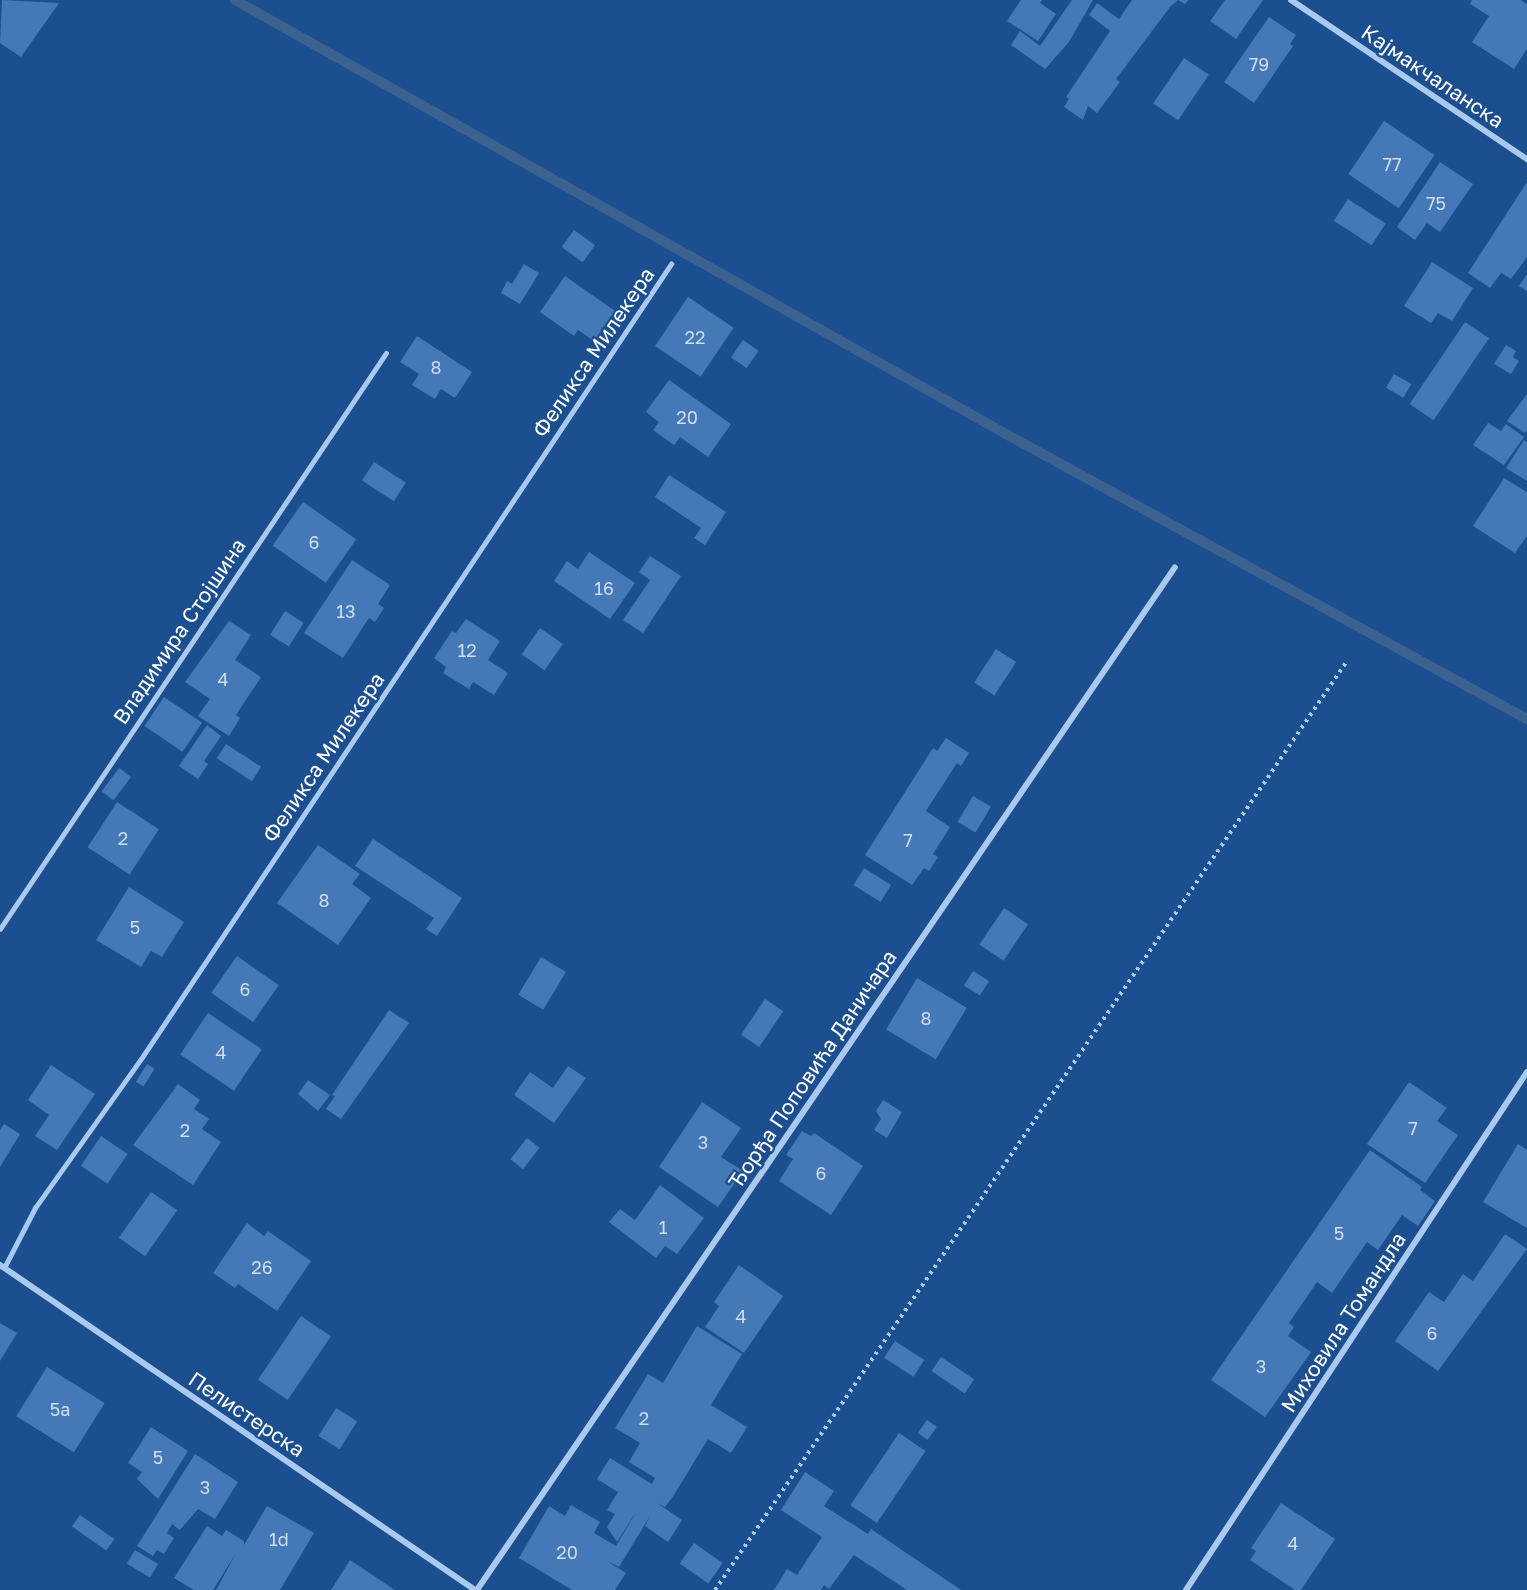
<!DOCTYPE html>
<meta charset="utf-8">
<style>
body{margin:0}
#map{position:relative;width:1527px;height:1590px;overflow:hidden;background:#1b4f8f;font-family:"Golos Text",sans-serif}
div>[style]{position:absolute}
[style*='--x']{left:calc(var(--x)*1px);top:calc(var(--y)*1px);width:calc(var(--w)*1px);rotate:calc(var(--a)*1deg)}
.stream>*{height:10px;margin:-5px;padding:0 5px;transform-origin:5px;border-radius:5px;background:#3c6290}
.building>*{inset:0;background:#4478b7;transform-origin:0 0}
.path>*{height:4px;margin-top:-2px;transform-origin:0;background:repeating-linear-gradient(90deg,#a9c9ee 0 3px,transparent 0 7.5px)}
.service>*{height:4.5px;margin:-2.25px;padding:0 2.25px;transform-origin:2.25px;border-radius:2.25px;background:#a9c9ee}
.minor>*{height:6px;margin:-3px;padding:0 3px;transform-origin:3px;border-radius:3px;background:#a9c9ee}
span{translate:-50% -50%;white-space:nowrap;text-align:center;line-height:1.15;-webkit-text-stroke:4.5px #1b4f8f;paint-order:stroke}
.number-label{font-size:18px;color:#d0dded}
.number-label span{-webkit-text-stroke-width:0}
.street-label{font-size:21px;color:#fff}
</style>
<div id="map">
<div class="stream">
<div style="--x:235;--y:0;--w:885;--a:29.38"></div>
<div style="--x:1006;--y:434;--w:594;--a:28.68"></div>
</div>
<div class="building">
<div style="clip-path:polygon(2px 0,59px 3px,21px 57px,0 43px)"></div>
<div style="clip-path:polygon(1021px 0,1042px 0,1040px 3px,1056px 14px,1038px 41px,1007px 21px)"></div>
<div style="clip-path:polygon(1072px 0,1093px 0,1069px 42px,1045px 69px,1011px 45px,1020px 31px,1040px 46px)"></div>
<div style="clip-path:polygon(1132px 0,1188px 0,1185px 4px,1178px 0,1170px 7px,1116px 79px,1120px 82px,1097px 113px,1088px 106px,1083px 120px,1064px 107px,1069px 99px,1066px 97px,1110px 31px,1089px 15px,1097px 3px,1119px 19px)"></div>
<div style="clip-path:polygon(1225px 0,1263px 0,1236px 39px,1210px 21px)"></div>
<div style="clip-path:polygon(1472px 0,1521px 0,1527px 4px,1527px 49px,1514px 69px,1472px 42px,1489px 16px,1470px 4px)"></div>
<div style="clip-path:polygon(1269px 17px,1296px 35px,1290px 44px,1293px 46px,1254px 103px,1224px 82px)"></div>
<div style="left:1184px;top:58px;width:30px;height:55px;rotate:34deg"></div>
<div style="left:1384px;top:121px;width:61px;height:64px;rotate:34deg"></div>
<div style="clip-path:polygon(1440px 162px,1473px 184px,1440px 232px,1427px 223px,1415px 240px,1397px 227px)"></div>
<div style="clip-path:polygon(1527px 182px,1527px 257px,1511px 279px,1501px 273px,1490px 288px,1468px 273px)"></div>
<div style="left:1348px;top:199px;width:45px;height:26px;rotate:33deg"></div>
<div style="left:574px;top:230px;width:26px;height:21px;rotate:36deg"></div>
<div style="clip-path:polygon(1432px 262px,1473px 288px,1452px 321px,1438px 313px,1431px 323px,1404px 306px)"></div>
<div style="clip-path:polygon(524px 264px,539px 273px,520px 304px,501px 293px,507px 281px,512px 284px)"></div>
<div style="clip-path:polygon(1527px 274px,1527px 291px,1519px 286px)"></div>
<div style="clip-path:polygon(565px 276px,615px 311px,594px 341px,578px 330px,574px 336px,540px 312px)"></div>
<div style="left:688px;top:297px;width:55px;height:59px;rotate:34deg"></div>
<div style="left:1465px;top:322px;width:29px;height:99px;rotate:34deg"></div>
<div style="clip-path:polygon(417px 336px,472px 372px,455px 398px,441px 389px,435px 399px,412px 385px,419px 374px,400px 362px)"></div>
<div style="left:743px;top:340px;width:19px;height:21px;rotate:35deg"></div>
<div style="clip-path:polygon(1506px 345px,1516px 351px,1513px 357px,1519px 361px,1511px 374px,1494px 364px)"></div>
<div style="left:1394px;top:374px;width:20px;height:16px;rotate:30deg"></div>
<div style="clip-path:polygon(669px 380px,731px 424px,708px 457px,680px 437px,674px 445px,653px 430px,659px 422px,646px 412px)"></div>
<div style="clip-path:polygon(1527px 394px,1527px 430px,1525px 433px,1507px 421px)"></div>
<div style="clip-path:polygon(1488px 423px,1501px 431px,1506px 424px,1524px 437px,1504px 465px,1473px 445px)"></div>
<div style="clip-path:polygon(1524px 440px,1527px 442px,1527px 481px,1506px 468px)"></div>
<div style="left:374px;top:462px;width:38px;height:22px;rotate:33deg"></div>
<div style="clip-path:polygon(669px 475px,726px 512px,705px 545px,694px 538px,701px 528px,655px 497px)"></div>
<div style="clip-path:polygon(1504px 478px,1527px 492px,1527px 536px,1515px 553px,1473px 526px)"></div>
<div style="left:303px;top:502px;width:65px;height:53px;rotate:35deg"></div>
<div style="clip-path:polygon(589px 552px,635px 583px,610px 619px,554px 581px,567px 561px,578px 569px)"></div>
<div style="clip-path:polygon(650px 556px,681px 576px,643px 633px,623px 620px,650px 580px,639px 572px)"></div>
<div style="clip-path:polygon(352px 560px,390px 585px,378px 604px,384px 608px,375px 622px,369px 618px,343px 658px,304px 633px)"></div>
<div style="left:285px;top:611px;width:22px;height:28px;rotate:32deg"></div>
<div style="clip-path:polygon(466px 619px,500px 641px,488px 660px,508px 673px,494px 695px,473px 682px,469px 689px,443px 673px,446px 667px,434px 658px,452px 631px,456px 633px)"></div>
<div style="clip-path:polygon(229px 621px,251px 635px,235px 660px,261px 677px,236px 715px,240px 718px,229px 736px,198px 716px,210px 699px,185px 682px)"></div>
<div style="left:540px;top:628px;width:28px;height:32px;rotate:35deg"></div>
<div style="left:996px;top:649px;width:24px;height:40px;rotate:33deg"></div>
<div style="left:164px;top:697px;width:46px;height:35px;rotate:34deg"></div>
<div style="clip-path:polygon(207px 725px,221px 736px,204px 761px,208px 764px,198px 779px,179px 766px)"></div>
<div style="clip-path:polygon(946px 738px,969px 753px,961px 766px,957px 763px,926px 811px,950px 827px,933px 854px,938px 857px,929px 871px,924px 868px,912px 885px,865px 855px,933px 748px,937px 751px)"></div>
<div style="left:226px;top:744px;width:42px;height:17px;rotate:33deg"></div>
<div style="left:119px;top:768px;width:15px;height:29px;rotate:37deg"></div>
<div style="left:973px;top:796px;width:21px;height:30px;rotate:31deg"></div>
<div style="left:117px;top:802px;width:50px;height:54px;rotate:33deg"></div>
<div style="clip-path:polygon(373px 839px,462px 898px,437px 936px,426px 929px,434px 918px,355px 866px)"></div>
<div style="clip-path:polygon(318px 845px,360px 874px,352px 884px,371px 898px,338px 945px,277px 903px)"></div>
<div style="left:864px;top:868px;width:32px;height:20px;rotate:32deg"></div>
<div style="clip-path:polygon(129px 887px,184px 922px,162px 957px,151px 951px,141px 967px,96px 940px)"></div>
<div style="left:1004px;top:908px;width:29px;height:44px;rotate:34deg"></div>
<div style="left:237px;top:956px;width:51px;height:45px;rotate:35deg"></div>
<div style="left:541px;top:957px;width:29px;height:44px;rotate:31deg"></div>
<div style="left:973px;top:971px;width:19px;height:17px;rotate:32deg"></div>
<div style="left:917px;top:978px;width:58px;height:60px;rotate:31deg"></div>
<div style="left:765px;top:999px;width:22px;height:43px;rotate:34deg"></div>
<div style="clip-path:polygon(389px 1010px,409px 1023px,341px 1119px,326px 1109px,335px 1096px,332px 1095px)"></div>
<div style="left:208px;top:1013px;width:65px;height:50px;rotate:34deg"></div>
<div style="left:147px;top:1064px;width:9px;height:21px;rotate:32deg"></div>
<div style="clip-path:polygon(51px 1065px,95px 1094px,57px 1150px,35px 1136px,49px 1115px,28px 1100px)"></div>
<div style="clip-path:polygon(568px 1066px,586px 1078px,554px 1123px,514px 1095px,530px 1072px,553px 1088px)"></div>
<div style="clip-path:polygon(308px 1080px,330px 1095px,318px 1111px,298px 1094px)"></div>
<div style="clip-path:polygon(1409px 1082px,1447px 1108px,1437px 1121px,1458px 1135px,1425px 1183px,1367px 1144px)"></div>
<div style="clip-path:polygon(178px 1084px,200px 1100px,194px 1109px,209px 1119px,202px 1129px,221px 1142px,193px 1185px,133px 1145px)"></div>
<div style="clip-path:polygon(883px 1100px,902px 1112px,887px 1138px,874px 1130px,881px 1119px,876px 1111px)"></div>
<div style="clip-path:polygon(702px 1102px,741px 1128px,721px 1157px,743px 1171px,718px 1207px,659px 1167px)"></div>
<div style="clip-path:polygon(4px 1124px,20px 1134px,0 1167px,0 1130px)"></div>
<div style="clip-path:polygon(802px 1131px,811px 1136px,814px 1133px,863px 1166px,831px 1215px,779px 1181px,793px 1159px,786px 1155px)"></div>
<div style="left:101px;top:1136px;width:32px;height:36px;rotate:34deg"></div>
<div style="left:527px;top:1138px;width:16px;height:27px;rotate:38deg"></div>
<div style="clip-path:polygon(1518px 1144px,1527px 1150px,1527px 1228px,1483px 1202px)"></div>
<div style="clip-path:polygon(1370px 1150px,1422px 1187px,1420px 1190px,1435px 1201px,1418px 1226px,1402px 1215px,1378px 1250px,1367px 1242px,1332px 1293px,1317px 1282px,1289px 1323px,1294px 1327px,1288px 1336px,1311px 1352px,1265px 1417px,1211px 1380px)"></div>
<div style="clip-path:polygon(660px 1185px,704px 1218px,677px 1254px,665px 1246px,656px 1258px,609px 1222px,620px 1209px,635px 1220px)"></div>
<div style="left:151px;top:1192px;width:32px;height:56px;rotate:35deg"></div>
<div style="clip-path:polygon(247px 1223px,264px 1236px,268px 1231px,311px 1261px,277px 1311px,238px 1284px,235px 1288px,213px 1273px)"></div>
<div style="clip-path:polygon(1505px 1234px,1527px 1249px,1438px 1371px,1395px 1341px,1429px 1292px,1444px 1302px,1463px 1274px,1473px 1281px)"></div>
<div style="clip-path:polygon(739px 1265px,783px 1296px,744px 1353px,705px 1327px,719px 1306px,714px 1302px)"></div>
<div style="left:301px;top:1316px;width:36px;height:77px;rotate:34deg"></div>
<div style="clip-path:polygon(0 1323px,17px 1333px,0 1361px)"></div>
<div style="clip-path:polygon(697px 1326px,742px 1354px,711px 1405px,747px 1427px,731px 1453px,708px 1439px,674px 1495px,665px 1507px,657px 1503px,682px 1520px,668px 1542px,645px 1526px,650px 1516px,619px 1567px,607px 1561px,626px 1573px,615px 1590px,572px 1590px,519px 1558px,549px 1506px,565px 1516px,571px 1505px,600px 1522px,594px 1533px,616px 1546px,638px 1509px,617px 1542px,607px 1527px,615px 1514px,607px 1510px,618px 1492px,597px 1479px,610px 1458px,652px 1484px,655px 1478px,629px 1462px,640px 1443px,615px 1428px,648px 1374px,663px 1383px)"></div>
<div style="left:895px;top:1341px;width:35px;height:20px;rotate:33deg"></div>
<div style="left:941px;top:1357px;width:40px;height:17px;rotate:34deg"></div>
<div style="left:47px;top:1367px;width:68px;height:58px;rotate:32deg"></div>
<div style="left:336px;top:1408px;width:25px;height:33px;rotate:32deg"></div>
<div style="left:927px;top:1420px;width:12px;height:16px;rotate:35deg"></div>
<div style="clip-path:polygon(151px 1427px,188px 1451px,158px 1499px,137px 1479px,142px 1472px,128px 1463px)"></div>
<div style="left:899px;top:1433px;width:32px;height:87px;rotate:34deg"></div>
<div style="clip-path:polygon(195px 1454px,238px 1482px,215px 1519px,198px 1509px,180px 1530px,172px 1524px,167px 1533px,174px 1538px,164px 1554px,157px 1550px,153px 1556px,137px 1546px)"></div>
<div style="clip-path:polygon(805px 1472px,834px 1491px,824px 1506px,868px 1534px,871px 1529px,961px 1590px,907px 1590px,854px 1555px,829px 1589px,824px 1585px,821px 1590px,774px 1590px,787px 1569px,797px 1575px,822px 1537px,781px 1510px)"></div>
<div style="clip-path:polygon(1281px 1503px,1335px 1539px,1301px 1590px,1295px 1590px,1250px 1560px,1256px 1551px,1251px 1548px)"></div>
<div style="clip-path:polygon(267px 1506px,314px 1533px,280px 1590px,216px 1590px,236px 1553px,213px 1590px,194px 1590px,174px 1578px,207px 1526px,222px 1536px,226px 1530px,244px 1541px,244px 1545px)"></div>
<div style="left:80px;top:1515px;width:42px;height:14px;rotate:35deg"></div>
<div style="left:694px;top:1543px;width:35px;height:25px;rotate:35deg"></div>
<div style="left:135px;top:1550px;width:27px;height:16px;rotate:31deg"></div>
<div style="clip-path:polygon(350px 1560px,395px 1590px,331px 1590px)"></div>
</div>
<div class="path">
<div style="--x:715;--y:1590;--w:1124;--a:-55.77"></div>
</div>
<div class="service">
<div style="--x:0;--y:929;--w:693;--a:-56.17"></div>
<div style="--x:4;--y:1268;--w:68;--a:-62.7"></div>
<div style="--x:35;--y:1208;--w:186;--a:-54.6"></div>
<div style="--x:143;--y:1056;--w:952;--a:-56.31"></div>
</div>
<div class="minor">
<div style="--x:1291;--y:0;--w:285;--a:34"></div>
<div style="--x:0;--y:1265;--w:576;--a:34.38"></div>
<div style="--x:477;--y:1590;--w:1238;--a:-55.69"></div>
<div style="--x:1186;--y:1590;--w:620;--a:-56.64"></div>
</div>
<div class="number-label">
<span style="left:1259px;top:64px">79</span>
<span style="left:1392px;top:164px">77</span>
<span style="left:1436px;top:203px">75</span>
<span style="left:695px;top:337px">22</span>
<span style="left:436px;top:367px">8</span>
<span style="left:687px;top:417px">20</span>
<span style="left:314px;top:542px">6</span>
<span style="left:604px;top:588px">16</span>
<span style="left:346px;top:611px">13</span>
<span style="left:467px;top:650px">12</span>
<span style="left:223px;top:679px">4</span>
<span style="left:123px;top:838px">2</span>
<span style="left:908px;top:840px">7</span>
<span style="left:324px;top:900px">8</span>
<span style="left:135px;top:927px">5</span>
<span style="left:245px;top:989px">6</span>
<span style="left:926px;top:1018px">8</span>
<span style="left:221px;top:1052px">4</span>
<span style="left:1413px;top:1128px">7</span>
<span style="left:185px;top:1130px">2</span>
<span style="left:703px;top:1142px">3</span>
<span style="left:821px;top:1173px">6</span>
<span style="left:663px;top:1227px">1</span>
<span style="left:1339px;top:1233px">5</span>
<span style="left:262px;top:1267px">26</span>
<span style="left:741px;top:1316px">4</span>
<span style="left:1432px;top:1333px">6</span>
<span style="left:1261px;top:1366px">3</span>
<span style="left:60px;top:1409px">5a</span>
<span style="left:644px;top:1418px">2</span>
<span style="left:158px;top:1457px">5</span>
<span style="left:205px;top:1487px">3</span>
<span style="left:279px;top:1539px">1d</span>
<span style="left:1293px;top:1543px">4</span>
<span style="left:567px;top:1552px">20</span>
</div>
<div class="street-label">
<span style="left:1433px;top:76px;rotate:34deg">Кајмакчаланска</span>
<span style="left:593px;top:352px;rotate:-56deg">Феликса Милекера</span>
<span style="left:179px;top:631px;rotate:-56deg">Владимира Стојшина</span>
<span style="left:323px;top:757px;rotate:-56deg">Феликса Милекера</span>
<span style="left:812px;top:1069px;rotate:-56deg">Ђорђа Поповића Даничара</span>
<span style="left:1343px;top:1322px;rotate:-57deg">Миховила Томандла</span>
<span style="left:247px;top:1414px;rotate:34deg">Пелистерска</span>
</div>
</div>
